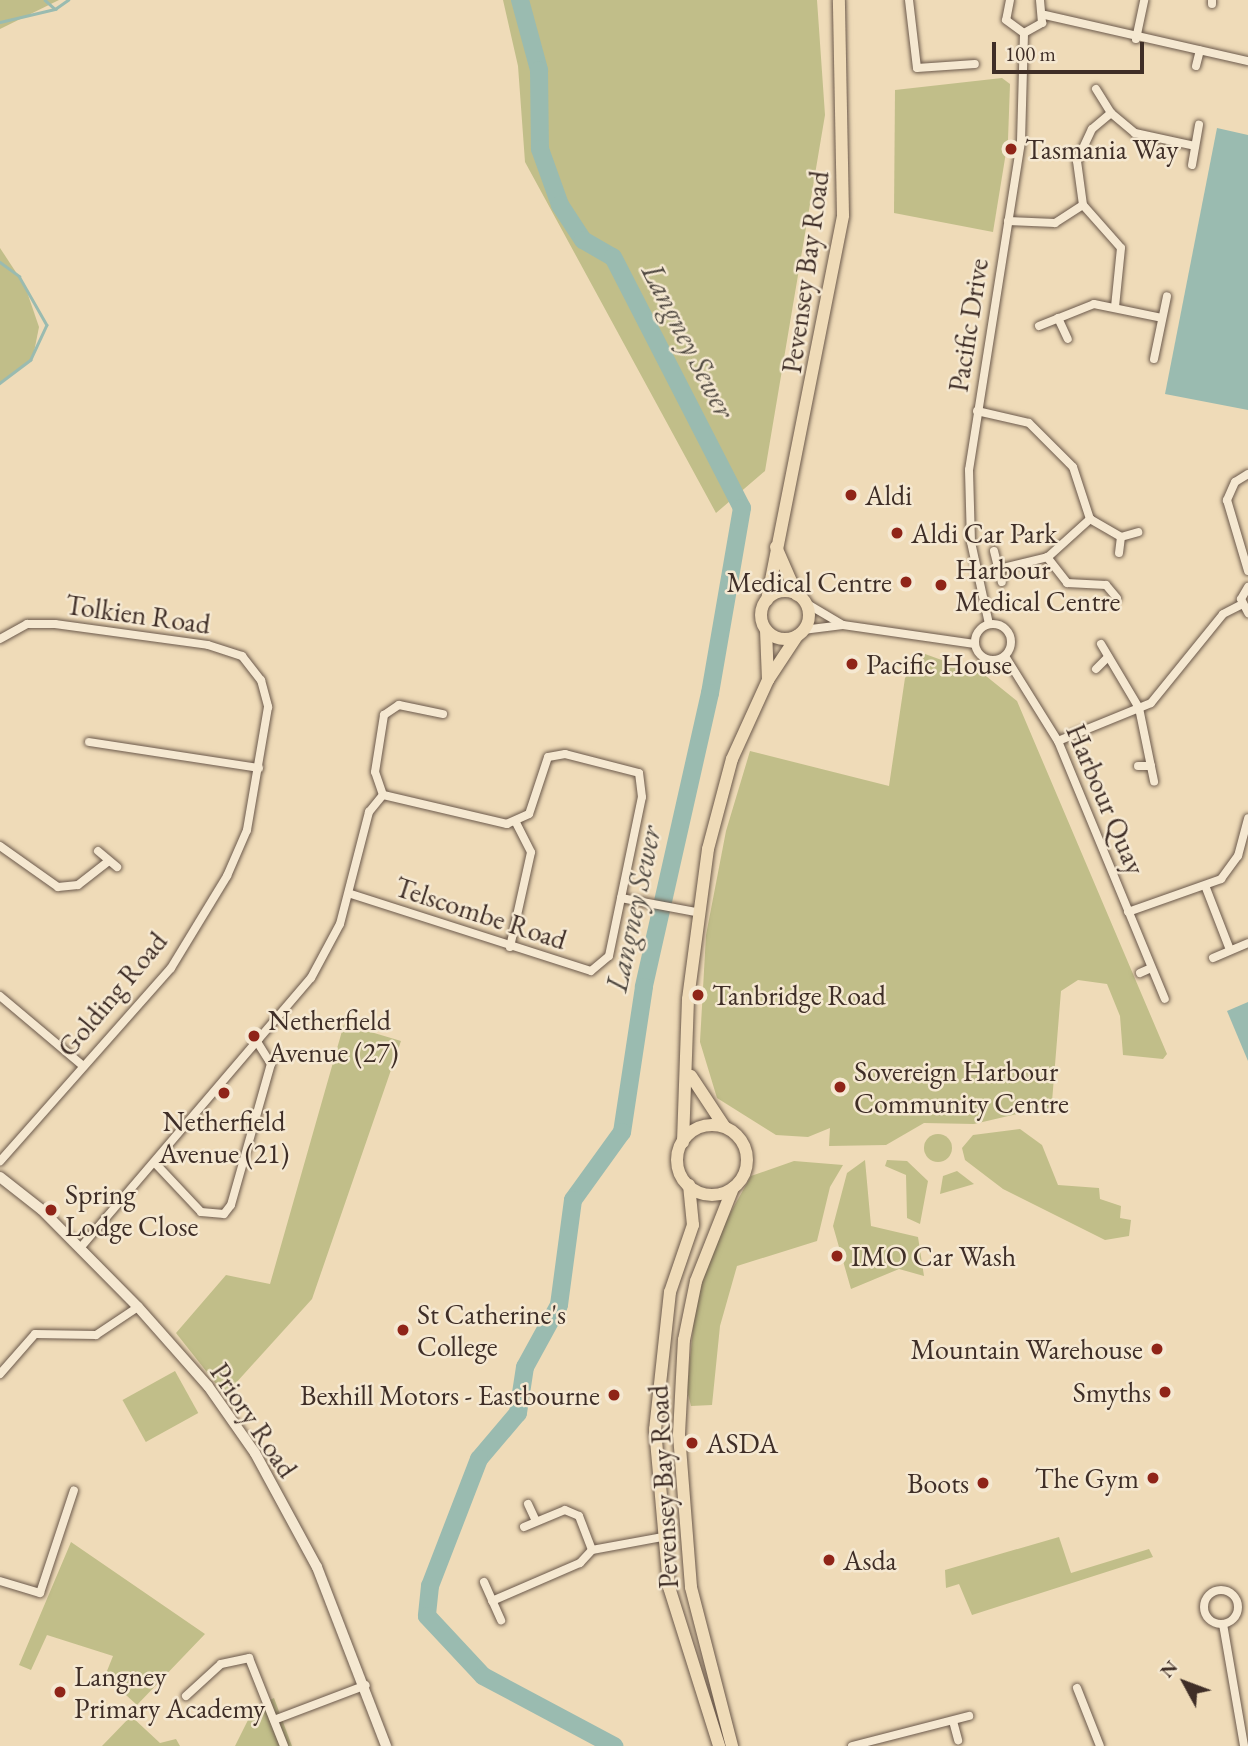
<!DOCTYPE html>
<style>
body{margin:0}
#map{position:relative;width:1248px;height:1746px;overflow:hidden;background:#efdbb8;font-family:"EB Garamond",serif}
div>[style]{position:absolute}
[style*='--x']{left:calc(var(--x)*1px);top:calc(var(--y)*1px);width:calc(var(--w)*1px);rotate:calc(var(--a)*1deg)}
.green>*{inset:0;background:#c1be89;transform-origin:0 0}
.round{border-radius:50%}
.water>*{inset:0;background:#9abbb0}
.stream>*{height:2.5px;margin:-1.25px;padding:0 1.25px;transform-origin:1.25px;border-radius:1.25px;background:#9abbb0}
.river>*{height:18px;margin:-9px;padding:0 9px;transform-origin:9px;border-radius:9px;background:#9abbb0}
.roads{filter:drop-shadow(0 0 2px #6b594b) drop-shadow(0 0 2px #6b594b)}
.minor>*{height:8px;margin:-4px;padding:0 4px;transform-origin:4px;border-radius:4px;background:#f5e8d1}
.minor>.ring{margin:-4px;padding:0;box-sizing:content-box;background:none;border:8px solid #f5e8d1;border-radius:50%}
.tertiary>*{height:10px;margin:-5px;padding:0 5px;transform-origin:5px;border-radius:5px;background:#f5e8d1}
.primary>*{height:12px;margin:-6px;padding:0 6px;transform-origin:6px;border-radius:6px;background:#efdbb8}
.primary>.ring{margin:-6px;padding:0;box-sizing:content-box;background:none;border:12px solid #efdbb8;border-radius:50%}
.dots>*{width:19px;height:19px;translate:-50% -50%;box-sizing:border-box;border:4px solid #f5e8d1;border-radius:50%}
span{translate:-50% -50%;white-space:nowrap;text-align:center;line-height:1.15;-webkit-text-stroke:5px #f5e8d1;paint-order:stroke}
.poi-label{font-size:28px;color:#3f2e27}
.left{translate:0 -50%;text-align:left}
.right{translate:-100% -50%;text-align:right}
.street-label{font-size:28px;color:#3f2e27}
.water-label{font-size:30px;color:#514a42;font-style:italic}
.north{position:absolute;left:1150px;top:1648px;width:70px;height:70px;-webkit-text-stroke:5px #f5e8d1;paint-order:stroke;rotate:311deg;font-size:19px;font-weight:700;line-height:28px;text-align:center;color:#3f2e27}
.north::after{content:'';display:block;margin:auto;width:24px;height:32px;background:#3f2e27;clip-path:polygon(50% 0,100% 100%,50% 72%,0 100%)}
.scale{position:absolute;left:992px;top:42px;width:152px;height:32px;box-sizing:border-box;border:4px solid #3f2e27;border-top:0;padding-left:9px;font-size:21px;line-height:24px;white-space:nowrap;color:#3f2e27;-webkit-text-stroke:5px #f5e8d1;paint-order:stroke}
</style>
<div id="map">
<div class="green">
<div style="clip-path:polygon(0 0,59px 0,0 29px)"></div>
<div style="clip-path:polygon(503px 0,817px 0,825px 115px,765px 471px,716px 513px,525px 162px,518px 66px)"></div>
<div style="clip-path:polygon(1002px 78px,1010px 84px,1008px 140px,993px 232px,894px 213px,895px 90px)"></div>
<div style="clip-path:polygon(0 248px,25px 286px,39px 327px,33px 357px,0 384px)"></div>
<div style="clip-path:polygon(925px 654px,986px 676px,1017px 701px,1167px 1054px,1163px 1059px,1123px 1055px,1120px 1016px,1107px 984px,1078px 980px,1061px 991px,1051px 1114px,1042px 1108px,974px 1124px,924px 1123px,886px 1145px,829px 1146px,830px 1128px,808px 1137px,776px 1135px,717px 1098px,700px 1042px,706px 935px,726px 831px,750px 751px,889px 786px,905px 678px)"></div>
<div style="clip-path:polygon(344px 1024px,401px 1041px,312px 1299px,225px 1395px,176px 1333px,226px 1275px,270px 1284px)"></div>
<div style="clip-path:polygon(1020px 1129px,1042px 1145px,1058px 1185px,1099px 1188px,1100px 1199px,1121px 1206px,1120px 1218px,1131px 1220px,1129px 1236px,1105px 1240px,1003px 1189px,965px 1160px,962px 1148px,973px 1135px)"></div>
<div class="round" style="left:924px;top:1134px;width:28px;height:28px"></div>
<div style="clip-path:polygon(865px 1160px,871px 1226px,918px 1237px,924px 1276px,899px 1269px,851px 1289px,833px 1226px,847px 1173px)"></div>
<div style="clip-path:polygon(794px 1161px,843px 1165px,830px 1187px,817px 1241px,737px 1266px,720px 1326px,712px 1405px,691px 1406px,687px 1390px,695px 1308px,714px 1242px,751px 1176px)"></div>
<div style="clip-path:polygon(907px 1161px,928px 1181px,920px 1224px,907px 1218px,906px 1175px,885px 1166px,887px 1160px)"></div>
<div style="clip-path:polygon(957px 1171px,974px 1184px,940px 1194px,943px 1176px)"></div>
<div style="left:175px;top:1371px;width:48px;height:60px;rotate:61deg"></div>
<div style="clip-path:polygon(1059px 1537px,1071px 1573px,1149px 1549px,1153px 1557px,972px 1615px,959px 1584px,946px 1588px,945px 1570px)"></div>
<div style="clip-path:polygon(71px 1542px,205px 1634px,137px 1705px,105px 1676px,113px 1656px,47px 1635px,31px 1670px,19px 1665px)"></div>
<div style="clip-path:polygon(274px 1698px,292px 1746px,235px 1746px,254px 1708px)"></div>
<div style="clip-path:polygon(131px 1716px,160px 1743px,176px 1739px,180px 1746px,102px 1746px)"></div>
</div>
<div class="water">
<div style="clip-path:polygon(1217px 128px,1248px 135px,1248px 410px,1165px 394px)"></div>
<div style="clip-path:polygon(1248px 1002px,1248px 1061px,1227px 1011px)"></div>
</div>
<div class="stream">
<div style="--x:45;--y:0;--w:13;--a:42"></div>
<div style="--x:0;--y:22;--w:57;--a:-13.3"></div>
<div style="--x:55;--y:9;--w:16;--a:-35"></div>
<div style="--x:0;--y:262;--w:24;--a:36"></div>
<div style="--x:19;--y:276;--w:56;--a:60.3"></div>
<div style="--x:47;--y:325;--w:38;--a:115"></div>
<div style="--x:31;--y:360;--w:39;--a:143"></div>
</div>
<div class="river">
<div style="--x:520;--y:0;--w:73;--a:74.8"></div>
<div style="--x:539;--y:70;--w:79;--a:89.3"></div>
<div style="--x:540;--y:149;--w:59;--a:70.3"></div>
<div style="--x:560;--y:205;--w:42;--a:56.7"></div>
<div style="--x:583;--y:240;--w:34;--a:30"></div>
<div style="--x:613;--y:257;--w:282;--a:62.8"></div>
<div style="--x:742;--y:508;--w:188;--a:99.8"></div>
<div style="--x:710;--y:693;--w:301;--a:102.7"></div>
<div style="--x:644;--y:987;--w:147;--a:98.6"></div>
<div style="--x:622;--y:1132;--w:84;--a:125.8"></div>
<div style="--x:573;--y:1200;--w:106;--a:97.6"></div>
<div style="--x:559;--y:1305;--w:71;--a:118.7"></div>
<div style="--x:525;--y:1367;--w:47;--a:98.7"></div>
<div style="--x:518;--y:1413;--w:60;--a:130.3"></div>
<div style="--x:479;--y:1459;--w:136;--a:111.1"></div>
<div style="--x:430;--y:1586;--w:30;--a:96"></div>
<div style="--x:427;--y:1616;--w:82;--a:47"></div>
<div style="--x:483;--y:1676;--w:149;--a:28.1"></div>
</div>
<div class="roads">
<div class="minor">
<div style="--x:909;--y:0;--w:68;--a:83.3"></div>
<div style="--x:917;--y:68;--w:58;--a:-3.9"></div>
<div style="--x:1010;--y:0;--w:20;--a:101"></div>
<div style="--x:1006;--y:20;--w:22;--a:36"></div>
<div style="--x:1024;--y:33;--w:21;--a:-29"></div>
<div style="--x:1042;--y:23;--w:23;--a:-95"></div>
<div style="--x:1212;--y:0;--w:4;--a:90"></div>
<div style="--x:1045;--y:15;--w:208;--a:12.8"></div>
<div style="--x:1136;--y:39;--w:40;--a:-78"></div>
<div style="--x:1196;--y:66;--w:16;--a:-76"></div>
<div style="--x:1096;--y:89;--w:28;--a:58"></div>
<div style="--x:1111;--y:113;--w:31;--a:40"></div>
<div style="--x:1135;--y:133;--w:61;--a:12.2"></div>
<div style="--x:1192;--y:165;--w:41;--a:-80.1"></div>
<div style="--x:1083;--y:205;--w:44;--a:-97.8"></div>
<div style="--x:1077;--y:161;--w:35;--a:-65"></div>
<div style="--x:1092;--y:129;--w:25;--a:-40"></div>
<div style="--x:1008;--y:221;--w:47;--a:2.4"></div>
<div style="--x:1055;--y:223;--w:33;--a:-33"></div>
<div style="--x:1083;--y:205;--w:57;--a:48.5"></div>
<div style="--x:1121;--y:248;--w:59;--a:95.8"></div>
<div style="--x:1058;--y:318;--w:23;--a:65"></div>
<div style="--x:1039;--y:326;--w:59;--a:-21.8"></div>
<div style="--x:1094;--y:304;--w:69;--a:11.6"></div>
<div style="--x:1154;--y:359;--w:64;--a:-78.3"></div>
<div style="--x:977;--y:411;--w:53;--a:13"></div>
<div style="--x:1029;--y:423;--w:62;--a:45"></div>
<div style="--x:1073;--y:467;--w:55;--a:71.9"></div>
<div style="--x:1090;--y:519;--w:36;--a:30"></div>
<div style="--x:1121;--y:537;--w:18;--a:-16"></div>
<div style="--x:1248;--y:474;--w:15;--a:148"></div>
<div style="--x:1235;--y:482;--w:20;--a:114"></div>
<div style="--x:1227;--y:500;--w:74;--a:73.5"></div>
<div style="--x:994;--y:551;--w:32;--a:76"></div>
<div style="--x:1119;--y:553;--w:16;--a:-83"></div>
<div style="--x:1047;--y:557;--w:33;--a:52"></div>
<div style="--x:1067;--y:583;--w:39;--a:3"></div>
<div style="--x:1106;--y:585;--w:17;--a:50"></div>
<div style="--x:999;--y:569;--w:50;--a:-13.8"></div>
<div style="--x:1048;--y:557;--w:57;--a:-42.1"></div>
<div style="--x:1248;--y:587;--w:14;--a:120"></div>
<div style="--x:1241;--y:599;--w:16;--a:63"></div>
<div style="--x:804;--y:602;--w:45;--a:30.5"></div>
<div class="ring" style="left:975px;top:624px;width:28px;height:28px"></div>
<div style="--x:989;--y:624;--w:84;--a:-102.4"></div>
<div style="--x:971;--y:542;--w:72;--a:-91.6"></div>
<div style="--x:969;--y:470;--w:333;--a:-81"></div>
<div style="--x:1021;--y:141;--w:108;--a:-88.4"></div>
<div style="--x:803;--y:630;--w:40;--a:-7.1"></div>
<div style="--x:843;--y:625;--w:133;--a:8.2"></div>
<div style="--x:0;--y:639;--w:31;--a:-29"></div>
<div style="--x:27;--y:624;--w:28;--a:0"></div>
<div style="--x:55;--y:624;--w:154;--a:7.8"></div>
<div style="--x:208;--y:645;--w:36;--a:18"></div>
<div style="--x:242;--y:656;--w:31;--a:52"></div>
<div style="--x:261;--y:680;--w:28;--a:75"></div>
<div style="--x:268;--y:707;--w:125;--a:99.7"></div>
<div style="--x:247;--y:830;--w:50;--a:113.5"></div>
<div style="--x:227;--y:876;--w:108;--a:121.3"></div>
<div style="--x:171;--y:968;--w:258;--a:131.5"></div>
<div style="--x:1101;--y:644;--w:74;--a:59.3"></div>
<div style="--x:1139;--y:708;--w:75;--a:78.4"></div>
<div style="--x:1005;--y:656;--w:100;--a:58.1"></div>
<div style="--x:1058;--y:741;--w:279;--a:67.5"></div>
<div style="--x:1096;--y:669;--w:17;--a:-45"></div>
<div style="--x:1058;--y:741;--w:100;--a:-22.2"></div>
<div style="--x:1151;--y:703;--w:114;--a:-51"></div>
<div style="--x:1223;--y:614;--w:20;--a:-27"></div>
<div style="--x:89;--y:742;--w:172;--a:8.7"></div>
<div style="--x:1138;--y:766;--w:13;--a:0"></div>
<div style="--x:383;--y:795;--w:24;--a:-109"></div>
<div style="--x:375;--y:772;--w:58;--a:-81"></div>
<div style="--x:384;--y:715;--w:18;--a:-34"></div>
<div style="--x:399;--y:705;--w:45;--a:11.6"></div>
<div style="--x:0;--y:846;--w:71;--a:35.3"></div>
<div style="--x:58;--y:887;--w:20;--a:-6"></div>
<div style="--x:78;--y:885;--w:39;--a:-38"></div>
<div style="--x:98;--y:851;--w:25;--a:40"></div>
<div style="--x:1206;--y:888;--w:66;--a:68.8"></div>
<div style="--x:351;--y:894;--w:252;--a:17.8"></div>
<div style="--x:591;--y:971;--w:23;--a:-40"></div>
<div style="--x:609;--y:956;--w:162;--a:-78.3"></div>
<div style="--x:642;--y:797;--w:24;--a:-97"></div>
<div style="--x:639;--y:773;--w:76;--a:-165.6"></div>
<div style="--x:565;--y:754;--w:17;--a:170"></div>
<div style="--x:548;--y:757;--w:60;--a:108.4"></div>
<div style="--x:529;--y:814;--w:24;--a:156"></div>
<div style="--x:507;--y:824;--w:127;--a:-166.8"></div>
<div style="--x:621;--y:898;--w:76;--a:10.6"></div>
<div style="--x:1128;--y:912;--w:99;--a:-19.5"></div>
<div style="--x:1221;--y:879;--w:29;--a:-54"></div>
<div style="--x:1238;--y:856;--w:39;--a:-75"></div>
<div style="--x:510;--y:947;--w:97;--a:-77.5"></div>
<div style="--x:531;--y:852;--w:33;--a:-117"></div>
<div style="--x:1213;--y:958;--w:38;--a:-23"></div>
<div style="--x:1140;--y:973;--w:12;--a:-24"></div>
<div style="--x:0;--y:996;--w:107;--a:40.1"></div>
<div style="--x:155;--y:1163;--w:67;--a:46.8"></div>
<div style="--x:201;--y:1212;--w:23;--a:5"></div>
<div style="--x:224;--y:1214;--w:11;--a:-52"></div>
<div style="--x:231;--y:1205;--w:147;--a:-74.2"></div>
<div style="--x:271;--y:1064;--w:25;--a:-122"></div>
<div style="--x:81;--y:1247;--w:354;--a:-49.5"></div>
<div style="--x:311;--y:978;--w:61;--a:-61.8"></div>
<div style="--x:340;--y:924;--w:116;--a:-75.5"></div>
<div style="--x:369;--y:812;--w:22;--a:-51"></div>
<div style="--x:0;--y:1374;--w:53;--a:-48.8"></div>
<div style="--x:35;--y:1334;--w:61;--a:0.9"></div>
<div style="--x:96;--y:1335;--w:50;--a:-33.7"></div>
<div style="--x:528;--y:1504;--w:19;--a:65"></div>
<div style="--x:524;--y:1527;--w:44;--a:-22.5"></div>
<div style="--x:565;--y:1510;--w:15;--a:23"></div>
<div style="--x:579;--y:1516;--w:36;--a:69"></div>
<div style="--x:0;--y:1581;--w:42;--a:16.7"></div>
<div style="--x:40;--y:1593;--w:108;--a:-71.7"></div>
<div style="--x:484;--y:1582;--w:42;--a:65.9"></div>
<div class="ring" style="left:1204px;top:1590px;width:26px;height:26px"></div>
<div style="--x:492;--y:1601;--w:96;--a:-23.4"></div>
<div style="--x:580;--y:1563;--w:18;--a:-47"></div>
<div style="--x:592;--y:1550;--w:71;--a:-10.5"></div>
<div style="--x:1223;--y:1624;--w:124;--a:80.2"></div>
<div style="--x:1077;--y:1688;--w:62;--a:68.4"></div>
<div style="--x:186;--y:1696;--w:47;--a:-42.4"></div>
<div style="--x:221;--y:1664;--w:29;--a:-12"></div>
<div style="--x:249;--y:1658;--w:95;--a:68.3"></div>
<div style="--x:274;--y:1720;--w:98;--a:-20.8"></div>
<div style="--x:953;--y:1721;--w:20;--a:75"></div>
<div style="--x:852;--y:1746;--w:121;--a:-14.4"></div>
</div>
<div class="tertiary">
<div style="--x:0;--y:1177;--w:53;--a:38.2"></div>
<div style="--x:42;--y:1210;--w:136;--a:45.3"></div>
<div style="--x:138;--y:1307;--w:106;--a:48.5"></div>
<div style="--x:208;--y:1386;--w:82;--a:55"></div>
<div style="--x:255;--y:1453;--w:130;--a:61.5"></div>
<div style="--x:317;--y:1567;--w:192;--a:68.9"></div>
</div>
<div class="primary">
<div style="--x:776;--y:547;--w:52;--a:66.4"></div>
<div class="ring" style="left:761px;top:591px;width:36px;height:36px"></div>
<div style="--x:767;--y:600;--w:392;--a:-78.8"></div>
<div style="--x:843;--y:215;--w:215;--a:-91.1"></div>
<div style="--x:766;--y:630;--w:50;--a:87.7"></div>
<div style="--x:691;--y:1076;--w:60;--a:56.6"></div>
<div class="ring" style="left:677px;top:1125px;width:58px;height:58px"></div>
<div style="--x:683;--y:1142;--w:143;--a:-88"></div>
<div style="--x:688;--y:999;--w:151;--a:-82.4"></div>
<div style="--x:708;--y:849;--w:93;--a:-75.1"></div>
<div style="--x:732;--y:759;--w:87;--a:-65.5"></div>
<div style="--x:768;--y:680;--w:53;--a:-56.6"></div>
<div style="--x:689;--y:1185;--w:40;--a:84.3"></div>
<div style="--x:693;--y:1225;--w:71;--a:108.9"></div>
<div style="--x:670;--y:1292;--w:138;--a:96.2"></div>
<div style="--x:655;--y:1429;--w:159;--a:84.9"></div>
<div style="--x:669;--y:1587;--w:167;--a:72.5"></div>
<div style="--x:732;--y:1746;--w:164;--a:-104.5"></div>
<div style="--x:691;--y:1587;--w:153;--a:-94.5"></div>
<div style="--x:679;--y:1434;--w:94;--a:-87"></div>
<div style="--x:684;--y:1340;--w:60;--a:-78.5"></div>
<div style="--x:696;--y:1281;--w:100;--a:-68.3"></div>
</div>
</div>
<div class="dots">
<div style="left:1011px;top:149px;background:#8f2418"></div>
<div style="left:851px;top:495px;background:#8f2418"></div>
<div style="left:897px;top:533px;background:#8f2418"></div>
<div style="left:906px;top:582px;background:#8f2418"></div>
<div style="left:941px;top:585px;background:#8f2418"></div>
<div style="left:852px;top:664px;background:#8f2418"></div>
<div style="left:698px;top:995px;background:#8f2418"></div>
<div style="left:254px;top:1036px;background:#8f2418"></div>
<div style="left:840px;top:1087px;background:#8f2418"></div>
<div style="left:224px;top:1093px;background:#8f2418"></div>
<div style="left:51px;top:1210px;background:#8f2418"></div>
<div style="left:837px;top:1256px;background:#8f2418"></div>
<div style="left:403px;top:1330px;background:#8f2418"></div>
<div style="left:1157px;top:1349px;background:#8f2418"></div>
<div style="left:1165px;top:1392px;background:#8f2418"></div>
<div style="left:614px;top:1395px;background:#8f2418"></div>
<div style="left:692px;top:1443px;background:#8f2418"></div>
<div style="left:1153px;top:1478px;background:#8f2418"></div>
<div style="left:983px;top:1483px;background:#8f2418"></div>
<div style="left:829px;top:1560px;background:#8f2418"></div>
<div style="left:60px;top:1692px;background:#8f2418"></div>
</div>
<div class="poi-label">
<span class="left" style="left:1025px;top:149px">Tasmania Way</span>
<span class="left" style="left:865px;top:495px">Aldi</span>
<span class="left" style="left:911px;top:533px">Aldi Car Park</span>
<span class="left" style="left:955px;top:585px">Harbour<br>Medical Centre</span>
<span class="right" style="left:892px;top:582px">Medical Centre</span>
<span class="left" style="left:866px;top:664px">Pacific House</span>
<span class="left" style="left:712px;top:995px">Tanbridge Road</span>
<span class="left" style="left:268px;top:1036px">Netherfield<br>Avenue (27)</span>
<span class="left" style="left:854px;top:1087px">Sovereign Harbour<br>Community Centre</span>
<span style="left:224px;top:1137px">Netherfield<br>Avenue (21)</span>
<span class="left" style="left:65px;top:1210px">Spring<br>Lodge Close</span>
<span class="left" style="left:851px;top:1256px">IMO Car Wash</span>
<span class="left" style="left:417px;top:1330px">St Catherine's<br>College</span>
<span class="right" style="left:1143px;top:1349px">Mountain Warehouse</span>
<span class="right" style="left:1151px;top:1392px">Smyths</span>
<span class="right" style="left:600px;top:1395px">Bexhill Motors - Eastbourne</span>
<span class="left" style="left:706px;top:1443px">ASDA</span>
<span class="right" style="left:1139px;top:1478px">The Gym</span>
<span class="right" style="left:969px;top:1483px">Boots</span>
<span class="left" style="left:843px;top:1560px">Asda</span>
<span class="left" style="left:74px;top:1692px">Langney<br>Primary Academy</span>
</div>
<div class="street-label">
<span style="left:805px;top:272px;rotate:-82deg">Pevensey Bay Road</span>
<span style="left:968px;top:325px;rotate:-81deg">Pacific Drive</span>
<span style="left:138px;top:614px;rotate:8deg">Tolkien Road</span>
<span style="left:1106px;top:799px;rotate:67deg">Harbour Quay</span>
<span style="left:481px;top:913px;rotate:18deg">Telscombe Road</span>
<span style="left:112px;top:994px;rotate:-50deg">Golding Road</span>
<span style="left:254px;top:1420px;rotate:56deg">Priory Road</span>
<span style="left:663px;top:1487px;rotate:-93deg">Pevensey Bay Road</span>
</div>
<div class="water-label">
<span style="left:688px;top:341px;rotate:63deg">Langney Sewer</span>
<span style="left:634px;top:909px;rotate:-78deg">Langney Sewer</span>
</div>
<div class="north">N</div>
<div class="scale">100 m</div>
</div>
